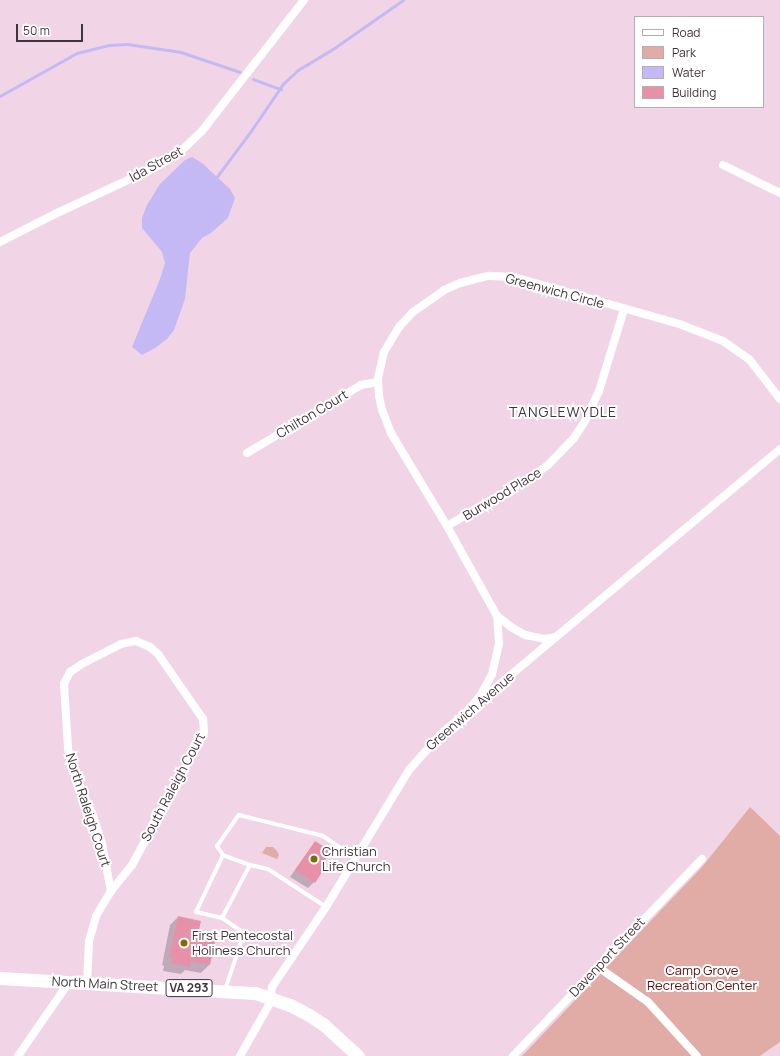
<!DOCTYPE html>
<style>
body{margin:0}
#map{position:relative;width:780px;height:1056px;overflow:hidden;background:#f1d5e7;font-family:Manrope,sans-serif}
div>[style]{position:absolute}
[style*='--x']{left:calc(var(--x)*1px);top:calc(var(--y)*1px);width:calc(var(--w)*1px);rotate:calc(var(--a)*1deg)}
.green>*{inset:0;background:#e2aca6}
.water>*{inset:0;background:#c5b9f5}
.shadow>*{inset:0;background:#0003}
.stream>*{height:2.5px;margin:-1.25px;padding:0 1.25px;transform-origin:1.25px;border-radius:1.25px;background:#c5b9f5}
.building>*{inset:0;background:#e691a8}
.service>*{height:4px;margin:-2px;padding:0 2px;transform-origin:2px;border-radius:2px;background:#fff}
.minor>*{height:8px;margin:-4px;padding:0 4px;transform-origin:4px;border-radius:4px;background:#fff}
.primary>*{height:13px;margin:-6.5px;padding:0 6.5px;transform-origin:6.5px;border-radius:6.5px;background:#fff}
.dots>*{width:11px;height:11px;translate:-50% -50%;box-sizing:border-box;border:2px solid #fff;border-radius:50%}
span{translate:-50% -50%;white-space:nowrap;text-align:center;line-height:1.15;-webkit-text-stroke:4px #fff;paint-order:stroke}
.shield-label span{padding:1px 3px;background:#fff;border:1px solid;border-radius:3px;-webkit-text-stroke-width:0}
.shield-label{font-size:12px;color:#3f343b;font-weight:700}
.street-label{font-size:13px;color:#3f343b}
.poi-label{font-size:13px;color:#3f343b}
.left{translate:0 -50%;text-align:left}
.park-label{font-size:13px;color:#590d0f}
.neighbourhood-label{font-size:14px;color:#3f343b;letter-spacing:1px}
.legend{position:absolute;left:634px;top:16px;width:130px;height:92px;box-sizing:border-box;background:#fff;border:1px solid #b2aeb1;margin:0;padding:5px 7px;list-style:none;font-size:12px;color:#3f343b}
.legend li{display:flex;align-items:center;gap:8px;height:20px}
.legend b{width:20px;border:1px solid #b2aeb1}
.scale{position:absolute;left:16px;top:24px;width:67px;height:18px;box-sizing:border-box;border:2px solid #3f343b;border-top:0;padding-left:5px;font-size:12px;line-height:14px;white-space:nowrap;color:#3f343b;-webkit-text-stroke:3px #fff;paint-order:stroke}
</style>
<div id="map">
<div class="green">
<div style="clip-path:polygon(750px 807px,780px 836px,780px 1042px,760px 1056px,522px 1056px,702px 867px)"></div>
<div style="clip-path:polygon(266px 847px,273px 847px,277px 851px,279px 855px,277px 859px,262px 853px)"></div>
</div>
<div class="water">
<div style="clip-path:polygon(192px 157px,202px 163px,230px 189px,235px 198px,228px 218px,211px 233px,202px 238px,190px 253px,185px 299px,174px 330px,167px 339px,155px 348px,142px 355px,132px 347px,160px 279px,165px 263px,162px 252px,142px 228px,142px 218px,147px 205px,160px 184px,185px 160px)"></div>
</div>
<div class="shadow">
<div style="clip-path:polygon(315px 842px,319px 866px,314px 882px,308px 888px,290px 877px)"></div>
<div style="clip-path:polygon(178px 917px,198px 931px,215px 934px,209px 965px,201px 973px,185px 970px,181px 974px,163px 971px,164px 966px,162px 965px,170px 925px)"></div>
</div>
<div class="stream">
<div style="--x:253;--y:79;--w:30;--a:20"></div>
<div style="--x:0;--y:96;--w:88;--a:-29.2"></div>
<div style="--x:77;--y:53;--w:34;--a:-14"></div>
<div style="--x:110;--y:45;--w:17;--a:-3"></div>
<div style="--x:127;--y:44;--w:55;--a:8.4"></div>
<div style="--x:181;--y:52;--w:62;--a:18.7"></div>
<div style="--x:216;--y:178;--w:59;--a:-53.3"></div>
<div style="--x:251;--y:131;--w:57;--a:-55.8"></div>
<div style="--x:283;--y:84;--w:21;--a:-43"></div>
<div style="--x:298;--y:70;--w:37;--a:-31"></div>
<div style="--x:330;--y:51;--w:89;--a:-34.9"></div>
</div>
<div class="building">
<div style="clip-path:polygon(315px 841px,331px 851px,321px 866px,324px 869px,315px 883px,295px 870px)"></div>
<div style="clip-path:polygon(178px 916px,201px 921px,199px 930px,217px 933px,210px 965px,191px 961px,190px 967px,171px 963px,172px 958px,169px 957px)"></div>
</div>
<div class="service">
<div style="--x:223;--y:855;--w:11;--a:-124"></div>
<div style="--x:217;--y:846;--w:38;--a:-55"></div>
<div style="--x:239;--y:815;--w:87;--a:14"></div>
<div style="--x:323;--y:836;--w:40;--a:34"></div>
<div style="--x:250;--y:865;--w:18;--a:13"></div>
<div style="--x:268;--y:869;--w:69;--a:33.2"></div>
<div style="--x:222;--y:918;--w:60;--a:-62.2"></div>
<div style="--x:250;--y:865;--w:29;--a:-160"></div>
<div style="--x:223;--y:855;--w:63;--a:115.3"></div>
<div style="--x:196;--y:912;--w:27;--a:13"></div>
<div style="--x:222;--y:918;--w:22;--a:34"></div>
<div style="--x:240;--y:930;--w:12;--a:85"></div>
<div style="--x:241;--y:942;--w:51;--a:108.4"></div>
</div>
<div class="minor">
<div style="--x:723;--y:165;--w:64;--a:26.2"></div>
<div style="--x:0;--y:242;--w:62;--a:-27"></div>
<div style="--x:55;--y:214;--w:114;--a:-25"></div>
<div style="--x:158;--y:166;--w:25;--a:-32"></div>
<div style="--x:179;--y:153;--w:32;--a:-44"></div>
<div style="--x:202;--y:131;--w:166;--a:-52.1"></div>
<div style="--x:247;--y:453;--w:133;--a:-30.8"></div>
<div style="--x:361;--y:385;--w:17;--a:-10"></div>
<div style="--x:447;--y:526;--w:99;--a:-30.2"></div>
<div style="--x:533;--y:476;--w:19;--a:-36"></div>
<div style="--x:548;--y:465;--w:37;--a:-46"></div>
<div style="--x:574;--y:438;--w:20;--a:-57"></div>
<div style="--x:585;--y:421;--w:33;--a:-65"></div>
<div style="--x:599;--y:391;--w:86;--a:-73"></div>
<div style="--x:497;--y:616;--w:18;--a:38"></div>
<div style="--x:511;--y:627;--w:16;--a:30"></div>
<div style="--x:525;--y:635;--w:20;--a:11"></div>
<div style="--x:545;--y:639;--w:10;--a:-11"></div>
<div style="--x:481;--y:700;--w:390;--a:-40"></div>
<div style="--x:468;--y:711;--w:23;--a:-52"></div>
<div style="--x:482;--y:693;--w:21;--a:-62"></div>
<div style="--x:492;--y:674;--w:32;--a:-77"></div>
<div style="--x:499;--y:643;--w:27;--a:-94"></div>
<div style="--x:497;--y:616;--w:103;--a:-119.1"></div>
<div style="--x:447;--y:526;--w:109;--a:-121.1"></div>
<div style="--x:391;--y:433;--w:25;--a:-111"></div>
<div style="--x:382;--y:410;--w:14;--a:-102"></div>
<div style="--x:379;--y:396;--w:18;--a:-93"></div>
<div style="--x:378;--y:378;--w:27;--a:-77"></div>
<div style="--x:384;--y:352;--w:29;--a:-59"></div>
<div style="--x:399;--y:327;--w:21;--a:-47"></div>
<div style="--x:413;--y:312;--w:38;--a:-35"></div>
<div style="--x:444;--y:290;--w:17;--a:-24"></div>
<div style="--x:460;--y:283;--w:30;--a:-14"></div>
<div style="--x:489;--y:276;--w:25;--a:2"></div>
<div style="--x:514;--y:277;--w:175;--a:15.9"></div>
<div style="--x:682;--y:325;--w:44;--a:21.3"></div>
<div style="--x:723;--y:341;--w:32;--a:35"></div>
<div style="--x:749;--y:359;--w:51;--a:52.2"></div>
<div style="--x:598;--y:967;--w:61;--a:35"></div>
<div style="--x:648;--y:1002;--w:73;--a:47.8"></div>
<div style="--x:87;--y:983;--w:42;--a:-87.3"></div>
<div style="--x:89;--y:941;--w:26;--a:-74"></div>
<div style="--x:96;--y:916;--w:29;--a:-59"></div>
<div style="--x:111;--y:891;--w:33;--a:-51"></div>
<div style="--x:132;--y:865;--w:151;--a:-61.6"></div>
<div style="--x:204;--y:732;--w:13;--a:-94"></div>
<div style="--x:203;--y:719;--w:79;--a:-124.7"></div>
<div style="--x:158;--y:654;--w:11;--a:-139"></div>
<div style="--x:150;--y:647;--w:15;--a:-157"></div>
<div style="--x:136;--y:641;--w:15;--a:169"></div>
<div style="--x:121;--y:644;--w:44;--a:152.9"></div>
<div style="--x:82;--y:664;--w:14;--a:146"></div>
<div style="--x:70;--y:672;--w:13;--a:117"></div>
<div style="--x:64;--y:684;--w:64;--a:86.4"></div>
<div style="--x:68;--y:748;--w:17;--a:80"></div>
<div style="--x:71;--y:765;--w:56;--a:66.7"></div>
<div style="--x:93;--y:816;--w:29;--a:72"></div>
<div style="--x:102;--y:844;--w:48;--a:79.2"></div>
<div style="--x:18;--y:1056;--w:90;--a:-55.4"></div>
<div style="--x:240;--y:1056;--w:61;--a:-60.5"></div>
<div style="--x:270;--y:1003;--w:16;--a:-83"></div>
<div style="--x:272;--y:987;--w:97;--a:-56"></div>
<div style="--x:326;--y:907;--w:160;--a:-58.8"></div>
<div style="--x:409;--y:770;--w:50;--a:-48.3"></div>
<div style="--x:442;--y:733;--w:40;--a:-41"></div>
<div style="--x:513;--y:1056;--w:273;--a:-46.2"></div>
</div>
<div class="primary">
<div style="--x:0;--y:978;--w:255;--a:3.4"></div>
<div style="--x:255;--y:993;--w:37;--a:19"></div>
<div style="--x:290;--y:1005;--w:21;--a:28"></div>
<div style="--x:309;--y:1015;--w:17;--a:33"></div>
<div style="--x:323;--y:1024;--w:47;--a:42.4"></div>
</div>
<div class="dots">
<div style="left:314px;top:859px;background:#816a03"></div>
<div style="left:184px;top:943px;background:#816a03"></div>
</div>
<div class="shield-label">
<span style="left:189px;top:988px">VA 293</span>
</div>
<div class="street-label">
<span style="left:156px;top:164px;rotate:-29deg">Ida Street</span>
<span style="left:555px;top:291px;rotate:15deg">Greenwich Circle</span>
<span style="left:312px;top:414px;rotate:-31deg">Chilton Court</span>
<span style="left:502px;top:494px;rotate:-31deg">Burwood Place</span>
<span style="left:470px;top:711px;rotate:-41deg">Greenwich Avenue</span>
<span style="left:173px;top:787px;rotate:-62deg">South Raleigh Court</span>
<span style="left:88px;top:810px;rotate:72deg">North Raleigh Court</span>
<span style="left:607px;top:957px;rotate:-47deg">Davenport Street</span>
<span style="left:105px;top:984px;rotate:3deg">North Main Street</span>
</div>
<div class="poi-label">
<span class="left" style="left:322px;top:859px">Christian<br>Life Church</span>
<span class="left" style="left:192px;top:943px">First Pentecostal<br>Holiness Church</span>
</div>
<div class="park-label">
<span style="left:702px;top:978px">Camp Grove<br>Recreation Center</span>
</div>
<div class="neighbourhood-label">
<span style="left:563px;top:412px">TANGLEWYDLE</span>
</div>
<ul class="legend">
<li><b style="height:5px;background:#fff"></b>Road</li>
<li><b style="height:11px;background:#e2aca6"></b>Park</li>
<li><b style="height:11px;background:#c5b9f5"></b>Water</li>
<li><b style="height:11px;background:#e691a8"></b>Building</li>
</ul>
<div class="scale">50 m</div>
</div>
